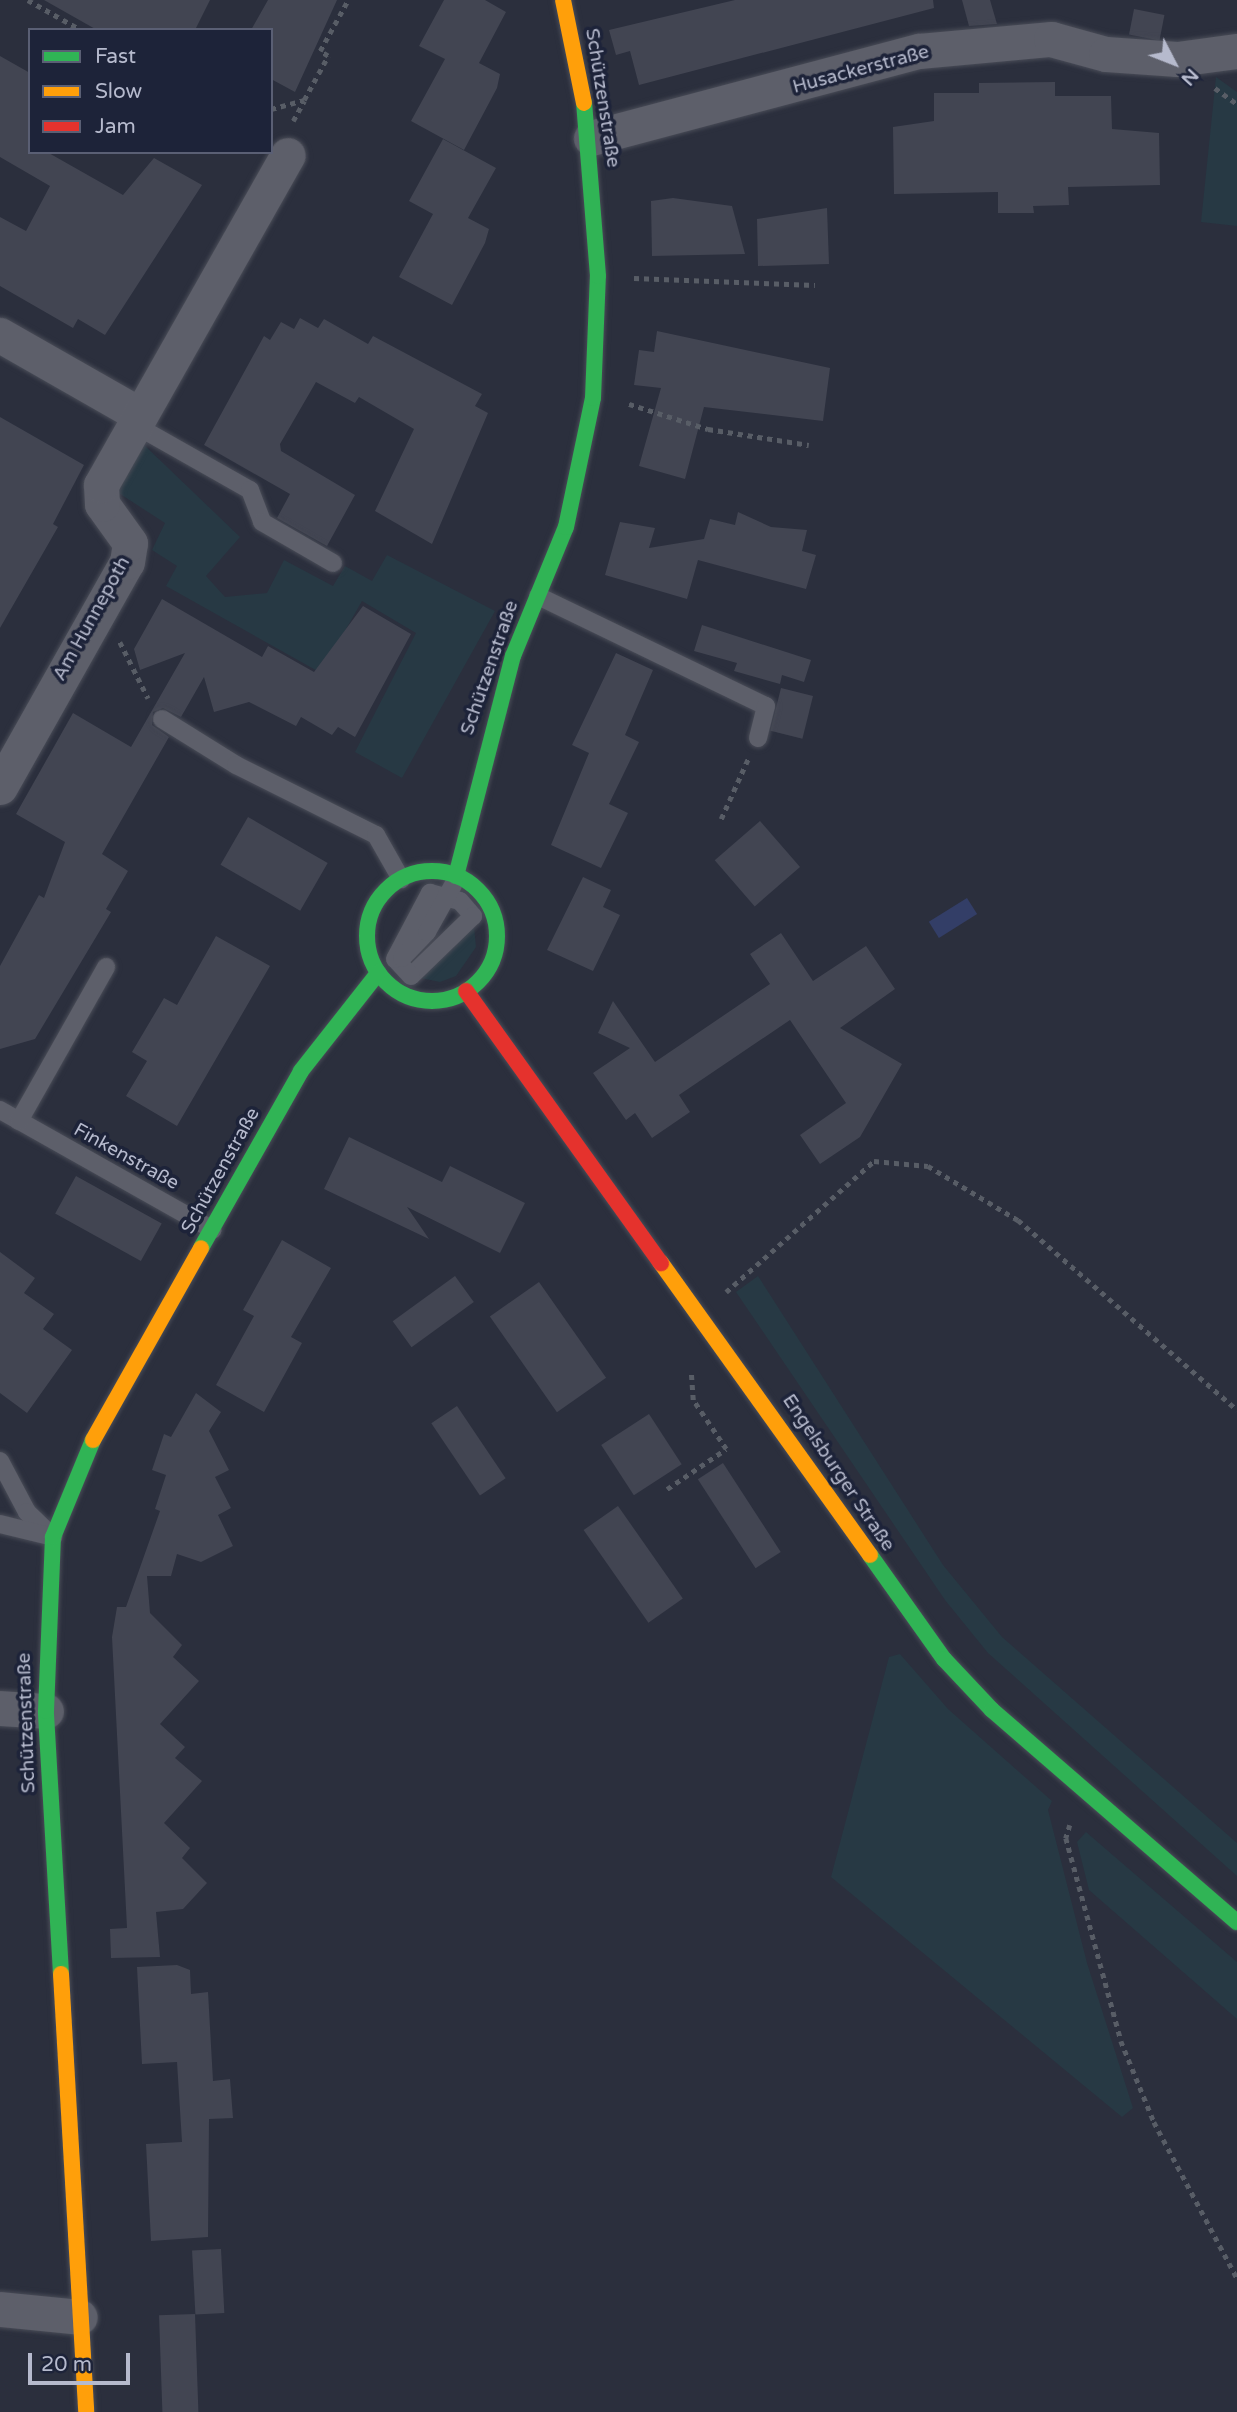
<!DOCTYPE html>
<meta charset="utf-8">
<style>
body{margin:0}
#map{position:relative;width:1237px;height:2412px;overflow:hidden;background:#2b2f3d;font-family:"Varela Round",sans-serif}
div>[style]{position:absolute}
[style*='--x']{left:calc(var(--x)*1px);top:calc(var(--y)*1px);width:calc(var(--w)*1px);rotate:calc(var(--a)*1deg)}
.green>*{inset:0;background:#273944}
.water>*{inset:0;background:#333e67;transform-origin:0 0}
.building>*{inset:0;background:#424552;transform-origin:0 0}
.path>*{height:4.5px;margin-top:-2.25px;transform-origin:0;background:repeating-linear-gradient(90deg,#585d66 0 5px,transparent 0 10px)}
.roads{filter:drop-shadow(0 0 2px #494c57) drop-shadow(0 0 2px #494c57)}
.lane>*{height:18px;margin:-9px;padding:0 9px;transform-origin:9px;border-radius:9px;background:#5d5f6a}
.street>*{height:35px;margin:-17.5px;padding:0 17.5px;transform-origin:17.5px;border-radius:17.5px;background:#5d5f6a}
.fast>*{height:16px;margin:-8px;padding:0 8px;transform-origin:8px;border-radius:8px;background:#30b455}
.fast>.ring{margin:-8px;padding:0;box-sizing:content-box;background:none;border:16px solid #30b455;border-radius:50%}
.slow>*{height:16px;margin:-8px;padding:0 8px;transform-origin:8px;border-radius:8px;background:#ff9f0a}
.jam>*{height:16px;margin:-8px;padding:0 8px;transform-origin:8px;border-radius:8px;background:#e5322d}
span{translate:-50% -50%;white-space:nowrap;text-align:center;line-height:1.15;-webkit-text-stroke:7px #1d2339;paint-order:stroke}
.street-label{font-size:19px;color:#b6bacd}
.legend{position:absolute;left:28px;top:28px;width:245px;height:126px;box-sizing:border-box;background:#1d2339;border:2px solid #5a5f74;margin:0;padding:9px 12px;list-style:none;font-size:21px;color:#b6bacd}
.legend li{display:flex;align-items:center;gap:14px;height:35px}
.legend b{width:35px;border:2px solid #5a5f74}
.north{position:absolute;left:1139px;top:28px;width:70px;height:70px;-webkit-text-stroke:5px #1d2339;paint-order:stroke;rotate:132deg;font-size:19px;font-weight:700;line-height:28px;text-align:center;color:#b6bacd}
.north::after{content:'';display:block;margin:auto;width:24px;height:32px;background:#b6bacd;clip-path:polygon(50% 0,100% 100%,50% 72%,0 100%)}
.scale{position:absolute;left:28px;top:2353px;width:102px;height:32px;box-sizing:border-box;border:4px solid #b6bacd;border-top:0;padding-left:9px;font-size:21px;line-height:24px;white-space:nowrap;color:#b6bacd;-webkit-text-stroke:5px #1d2339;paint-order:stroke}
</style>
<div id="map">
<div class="green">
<div style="clip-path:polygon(1216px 77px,1237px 92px,1237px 226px,1201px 222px)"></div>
<div style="clip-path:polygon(141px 442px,240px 537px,206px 576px,225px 597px,267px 593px,284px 560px,333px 586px,345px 566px,372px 581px,387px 555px,495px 611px,402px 778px,355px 752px,416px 633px,362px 601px,321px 673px,166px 586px,177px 566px,152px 550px,165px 523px,114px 490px)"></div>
<div style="clip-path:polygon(473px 916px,476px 947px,456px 976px,440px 982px,411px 976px)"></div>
<div style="clip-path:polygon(758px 1276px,943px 1565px,1002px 1637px,1237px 1843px,1237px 1876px,988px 1653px,945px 1600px,736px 1292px)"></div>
<div style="clip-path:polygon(900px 1654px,948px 1709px,1052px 1801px,1048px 1810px,1087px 1963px,1133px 2108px,1122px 2117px,831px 1877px,889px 1657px)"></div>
<div style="clip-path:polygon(1086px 1832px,1237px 1962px,1237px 2019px,1089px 1890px,1077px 1842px)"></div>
</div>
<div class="water">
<div style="left:967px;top:898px;width:19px;height:45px;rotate:58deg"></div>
</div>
<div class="building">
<div style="clip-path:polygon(44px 0,210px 0,195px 30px,97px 30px)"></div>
<div style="clip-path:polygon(268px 0,337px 0,295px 92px,271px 79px,271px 30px,251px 30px)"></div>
<div style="clip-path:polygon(444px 0,485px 0,506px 12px,479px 63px,500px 74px,497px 88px,464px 150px,411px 121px,445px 59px,419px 46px)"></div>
<div style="clip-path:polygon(735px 0,933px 0,934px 8px,639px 85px,630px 51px,616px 55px,609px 30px)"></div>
<div style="clip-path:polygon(962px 0,990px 0,997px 24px,969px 26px)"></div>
<div style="left:1134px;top:9px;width:31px;height:26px;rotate:11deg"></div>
<div style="clip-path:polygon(0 56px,30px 73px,30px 152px,47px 152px,123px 195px,154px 158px,202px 185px,105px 335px,78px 319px,73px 328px,0 286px,0 217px,26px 231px,50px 186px,0 157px)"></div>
<div style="clip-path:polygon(1055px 82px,1055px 96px,1111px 96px,1112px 129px,1159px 133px,1160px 185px,1068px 187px,1069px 205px,1033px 206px,1034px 213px,998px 213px,998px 192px,894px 194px,893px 127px,934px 121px,934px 93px,979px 93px,979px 83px)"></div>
<div style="clip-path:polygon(443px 139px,496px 168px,468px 218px,489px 229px,485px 243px,452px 305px,399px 277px,433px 214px,409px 201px)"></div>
<div style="clip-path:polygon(673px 198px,732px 206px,745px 254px,652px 256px,651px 201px)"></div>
<div style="clip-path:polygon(827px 208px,829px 264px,758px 266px,757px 219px)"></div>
<div style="clip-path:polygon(300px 318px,318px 328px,324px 319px,368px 344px,373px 336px,482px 394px,475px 406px,488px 413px,432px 544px,375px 511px,414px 429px,359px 397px,355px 403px,316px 382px,280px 444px,281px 451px,355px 495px,327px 546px,277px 518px,290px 494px,204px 445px,264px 336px,270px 340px,281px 322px,294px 329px)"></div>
<div style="clip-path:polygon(657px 331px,830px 368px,823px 421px,704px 407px,685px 479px,639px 466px,661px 388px,634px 385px,639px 350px,654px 352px)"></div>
<div style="clip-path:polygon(0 417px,84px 465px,53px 524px,58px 527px,0 628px)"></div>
<div style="clip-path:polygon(738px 512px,771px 527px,807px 530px,802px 551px,816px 555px,806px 589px,698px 560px,687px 599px,605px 575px,620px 522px,655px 528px,649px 548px,704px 539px,710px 519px,735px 525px)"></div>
<div style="clip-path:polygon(162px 599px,262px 657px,268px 646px,314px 672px,363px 606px,411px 634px,355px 737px,338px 727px,332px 735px,301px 717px,296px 726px,249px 702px,214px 712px,204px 677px,181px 717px,163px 708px,153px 712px,152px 725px,169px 737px,102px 854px,128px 871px,106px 909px,111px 912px,35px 1039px,0 1049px,0 966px,39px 895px,44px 898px,65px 842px,16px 814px,73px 713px,131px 747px,185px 653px,140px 670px,134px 649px)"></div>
<div style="clip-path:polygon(702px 625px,811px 660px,804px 682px,782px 675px,780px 684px,734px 671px,737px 663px,694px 651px)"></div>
<div style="clip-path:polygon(616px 653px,653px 670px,625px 735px,639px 742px,609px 804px,628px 813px,601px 868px,551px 845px,589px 753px,572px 745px)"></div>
<div style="left:781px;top:688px;width:33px;height:44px;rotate:14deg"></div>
<div style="left:248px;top:817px;width:92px;height:55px;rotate:30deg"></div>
<div style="left:760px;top:821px;width:61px;height:60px;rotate:49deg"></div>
<div style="clip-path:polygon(583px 877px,611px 890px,603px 907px,620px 915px,593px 971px,547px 950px)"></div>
<div style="clip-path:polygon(781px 933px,813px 981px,866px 946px,895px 989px,840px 1028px,902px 1064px,860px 1137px,820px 1164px,800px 1135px,846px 1103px,790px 1020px,679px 1095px,690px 1112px,652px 1138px,635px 1113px,626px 1120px,593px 1073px,630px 1048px,598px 1033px,613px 1001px,655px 1062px,770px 984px,750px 954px)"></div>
<div style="clip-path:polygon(216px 936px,270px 966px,177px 1126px,126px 1096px,147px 1061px,132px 1052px,164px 998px,177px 1005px)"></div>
<div style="clip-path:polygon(349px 1137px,442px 1182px,450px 1166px,525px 1203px,500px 1253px,407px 1207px,429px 1239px,324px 1189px)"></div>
<div style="left:76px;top:1176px;width:98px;height:43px;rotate:29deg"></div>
<div style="clip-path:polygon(282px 1240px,331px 1268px,291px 1337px,302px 1343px,264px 1412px,216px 1385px,254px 1316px,243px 1310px)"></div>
<div style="clip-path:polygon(0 1252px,35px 1278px,24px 1293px,54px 1314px,43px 1329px,72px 1350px,27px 1413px,0 1393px)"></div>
<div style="left:455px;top:1276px;width:32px;height:77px;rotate:54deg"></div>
<div style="left:539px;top:1282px;width:117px;height:60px;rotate:55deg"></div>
<div style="clip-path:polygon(196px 1393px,221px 1412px,209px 1431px,229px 1470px,215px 1477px,231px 1508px,218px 1515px,233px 1546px,201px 1562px,177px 1554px,171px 1576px,147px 1576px,150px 1613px,182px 1645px,173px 1657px,199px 1681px,160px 1724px,185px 1747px,175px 1758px,202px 1781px,164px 1823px,190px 1848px,182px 1858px,207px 1883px,183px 1909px,156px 1912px,160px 1957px,111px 1958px,110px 1929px,127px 1928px,112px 1637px,117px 1607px,126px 1607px,160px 1511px,155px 1509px,166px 1475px,152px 1470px,164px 1434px,171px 1437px)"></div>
<div style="left:457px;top:1406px;width:87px;height:31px;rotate:56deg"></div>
<div style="left:649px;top:1414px;width:60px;height:57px;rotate:57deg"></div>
<div style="left:723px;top:1463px;width:106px;height:30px;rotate:57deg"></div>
<div style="left:618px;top:1506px;width:113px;height:42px;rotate:55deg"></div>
<div style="clip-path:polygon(177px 1965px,190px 1970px,191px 1994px,208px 1992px,213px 2081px,230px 2079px,233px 2118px,209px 2119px,208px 2237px,151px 2241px,146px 2144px,182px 2142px,177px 2062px,142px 2064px,137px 1967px)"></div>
<div style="left:221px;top:2249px;width:64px;height:29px;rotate:87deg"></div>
<div style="left:195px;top:2314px;width:98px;height:36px;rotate:88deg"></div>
</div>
<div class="path">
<div style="--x:28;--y:0;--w:61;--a:29.5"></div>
<div style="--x:1215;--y:88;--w:27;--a:36"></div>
<div style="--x:271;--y:109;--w:34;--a:-15"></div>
<div style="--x:304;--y:100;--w:50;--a:-61.4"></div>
<div style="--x:328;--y:56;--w:9;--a:-148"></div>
<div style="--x:320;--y:51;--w:58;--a:-61.2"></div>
<div style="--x:293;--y:121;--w:23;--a:-61"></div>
<div style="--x:634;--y:278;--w:181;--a:2.2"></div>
<div style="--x:629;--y:404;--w:83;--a:17.6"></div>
<div style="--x:708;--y:429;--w:102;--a:9"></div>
<div style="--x:120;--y:642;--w:63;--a:63.4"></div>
<div style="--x:721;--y:819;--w:66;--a:-65.8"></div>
<div style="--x:726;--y:1292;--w:198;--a:-41.5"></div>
<div style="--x:874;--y:1161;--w:54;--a:5.3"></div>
<div style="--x:928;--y:1166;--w:105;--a:31"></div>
<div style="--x:1018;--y:1220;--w:290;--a:40.9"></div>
<div style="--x:667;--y:1489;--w:71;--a:-34.1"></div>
<div style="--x:726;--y:1449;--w:59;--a:-124"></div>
<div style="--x:693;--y:1400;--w:29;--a:-94"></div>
<div style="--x:1070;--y:1825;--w:14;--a:107"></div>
<div style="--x:1066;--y:1838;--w:210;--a:74.8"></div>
<div style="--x:1121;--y:2041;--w:87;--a:67.8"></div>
<div style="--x:1154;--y:2122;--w:177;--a:62"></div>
</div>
<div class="roads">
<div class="lane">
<div style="--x:135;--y:425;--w:132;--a:29.5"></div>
<div style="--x:250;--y:490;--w:34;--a:69"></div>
<div style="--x:262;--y:522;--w:82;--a:30"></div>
<div style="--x:538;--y:596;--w:253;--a:25.8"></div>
<div style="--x:766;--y:706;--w:33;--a:104"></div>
<div style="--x:162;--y:719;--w:87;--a:31.9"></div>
<div style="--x:236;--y:765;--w:157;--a:26.6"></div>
<div style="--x:376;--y:835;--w:51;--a:60.4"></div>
<div style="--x:430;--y:893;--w:31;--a:15"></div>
<div style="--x:460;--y:901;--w:20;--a:49"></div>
<div style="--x:473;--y:916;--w:86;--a:135.9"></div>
<div style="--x:411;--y:976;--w:23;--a:-133"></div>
<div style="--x:395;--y:959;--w:75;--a:-62.1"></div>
<div style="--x:402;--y:958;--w:36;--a:-46"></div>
<div style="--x:427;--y:932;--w:54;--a:-61"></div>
<div style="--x:0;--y:1110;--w:244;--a:29.4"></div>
<div style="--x:19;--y:1121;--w:177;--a:-60.5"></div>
<div style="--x:0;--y:1461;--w:58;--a:62.1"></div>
<div style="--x:27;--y:1512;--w:36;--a:44"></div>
<div style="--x:0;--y:1524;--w:55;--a:13.8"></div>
</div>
<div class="street">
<div style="--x:591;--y:138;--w:339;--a:-14.9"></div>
<div style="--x:919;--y:51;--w:133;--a:-5.2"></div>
<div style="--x:1051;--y:39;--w:57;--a:15.3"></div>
<div style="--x:1106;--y:54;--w:71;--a:4"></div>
<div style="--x:1177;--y:59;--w:61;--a:-7.6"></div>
<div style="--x:0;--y:335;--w:161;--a:29.7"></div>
<div style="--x:0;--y:787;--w:258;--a:-60.6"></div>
<div style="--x:127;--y:562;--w:19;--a:-81"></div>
<div style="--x:130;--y:543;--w:48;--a:-125.7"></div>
<div style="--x:102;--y:504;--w:19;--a:-93"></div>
<div style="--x:101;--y:485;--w:379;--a:-60.5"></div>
<div style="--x:0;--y:1708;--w:46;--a:3.7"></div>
<div style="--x:0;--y:2309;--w:80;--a:5.7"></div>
</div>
<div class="fast">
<div class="ring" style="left:367px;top:871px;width:114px;height:114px"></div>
<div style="--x:456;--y:876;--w:227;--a:-75.5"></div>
<div style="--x:513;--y:656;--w:139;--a:-67.7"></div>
<div style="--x:566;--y:527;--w:132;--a:-78.2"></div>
<div style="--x:593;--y:398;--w:122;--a:-87.7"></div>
<div style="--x:598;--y:276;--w:174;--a:-94.6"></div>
<div style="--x:201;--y:1248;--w:203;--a:-60.5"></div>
<div style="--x:301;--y:1071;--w:125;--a:-51.8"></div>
<div style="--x:870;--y:1555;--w:128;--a:54.6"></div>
<div style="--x:944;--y:1659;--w:70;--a:46.7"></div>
<div style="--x:992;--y:1710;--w:324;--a:40.9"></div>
<div style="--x:61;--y:1974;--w:263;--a:-93.3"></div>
<div style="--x:46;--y:1711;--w:174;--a:-87.7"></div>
<div style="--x:53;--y:1537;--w:105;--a:-67.6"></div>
</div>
<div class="slow">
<div style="--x:563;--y:0;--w:105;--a:78.5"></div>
<div style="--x:661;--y:1263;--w:359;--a:54.4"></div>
<div style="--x:93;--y:1440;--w:220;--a:-60.6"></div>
<div style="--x:61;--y:1974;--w:439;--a:86.7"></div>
</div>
<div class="jam">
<div style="--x:466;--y:991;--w:335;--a:54.4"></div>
</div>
</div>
<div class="street-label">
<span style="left:861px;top:70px;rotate:-15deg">Husackerstraße</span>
<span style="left:602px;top:98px;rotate:81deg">Schützenstraße</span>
<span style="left:92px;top:619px;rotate:-61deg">Am Hunnepoth</span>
<span style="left:490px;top:668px;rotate:-71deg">Schützenstraße</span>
<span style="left:126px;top:1157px;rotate:29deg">Finkenstraße</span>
<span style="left:221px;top:1171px;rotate:-61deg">Schützenstraße</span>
<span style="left:838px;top:1473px;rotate:56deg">Engelsburger Straße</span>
<span style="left:27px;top:1723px;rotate:-92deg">Schützenstraße</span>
</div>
<ul class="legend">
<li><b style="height:9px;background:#30b455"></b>Fast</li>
<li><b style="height:9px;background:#ff9f0a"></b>Slow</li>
<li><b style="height:9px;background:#e5322d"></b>Jam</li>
</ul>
<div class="north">N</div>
<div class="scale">20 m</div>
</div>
